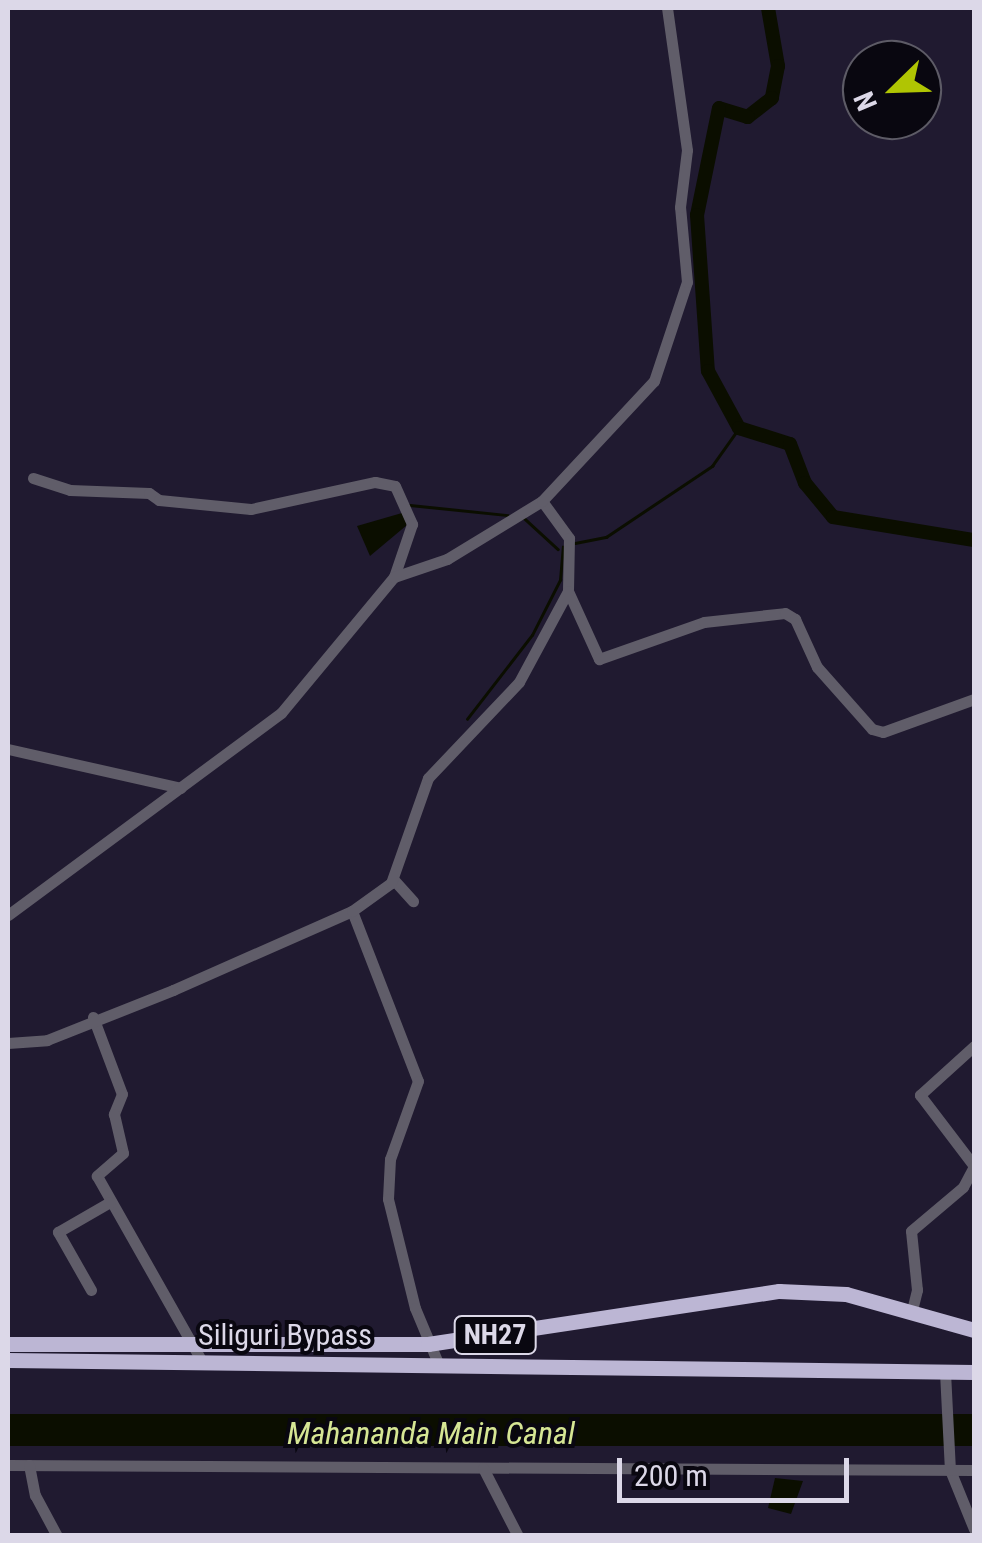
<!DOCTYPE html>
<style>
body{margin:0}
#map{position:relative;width:982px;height:1543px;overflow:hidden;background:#201a30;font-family:"Roboto Condensed",sans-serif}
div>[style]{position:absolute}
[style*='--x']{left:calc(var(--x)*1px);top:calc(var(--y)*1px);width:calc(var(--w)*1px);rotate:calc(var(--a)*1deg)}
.water>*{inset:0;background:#0b0e00;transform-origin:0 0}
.stream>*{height:2.5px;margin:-1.25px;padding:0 1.25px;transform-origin:1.25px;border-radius:1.25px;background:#0b0e00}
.river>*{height:14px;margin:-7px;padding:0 7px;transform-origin:7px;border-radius:7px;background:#0b0e00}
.minor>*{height:11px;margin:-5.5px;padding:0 5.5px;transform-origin:5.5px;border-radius:5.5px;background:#605d69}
.highway>*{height:15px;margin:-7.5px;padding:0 7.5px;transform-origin:7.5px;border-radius:7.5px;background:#bcb6d4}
span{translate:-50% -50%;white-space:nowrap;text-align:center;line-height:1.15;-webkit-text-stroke:8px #090710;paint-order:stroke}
.shield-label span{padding:2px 8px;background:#090710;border:2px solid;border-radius:8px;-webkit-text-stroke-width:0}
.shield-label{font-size:28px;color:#dcd8e8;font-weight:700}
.street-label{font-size:30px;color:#dcd8e8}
.water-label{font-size:32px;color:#d6e694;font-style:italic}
.frame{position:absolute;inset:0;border:10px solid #dcd8e8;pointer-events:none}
.north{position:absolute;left:842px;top:40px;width:100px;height:100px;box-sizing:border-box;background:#090710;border:2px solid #5d5b66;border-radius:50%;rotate:247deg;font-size:28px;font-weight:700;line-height:40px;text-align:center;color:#dcd8e8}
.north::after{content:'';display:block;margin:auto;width:35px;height:45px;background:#b0c503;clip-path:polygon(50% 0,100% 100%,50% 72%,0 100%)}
.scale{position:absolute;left:617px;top:1458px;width:232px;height:45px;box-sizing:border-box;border:5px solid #dcd8e8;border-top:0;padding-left:12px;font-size:30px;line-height:35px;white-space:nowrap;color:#dcd8e8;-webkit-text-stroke:8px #090710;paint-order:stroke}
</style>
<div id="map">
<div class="water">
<div style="clip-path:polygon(402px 513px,407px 525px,370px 556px,357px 526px)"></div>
<div style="left:8px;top:1414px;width:966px;height:32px"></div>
<div style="clip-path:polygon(775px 1478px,803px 1481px,791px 1514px,768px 1508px)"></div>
</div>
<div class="stream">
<div style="--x:410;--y:505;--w:98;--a:5.9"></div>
<div style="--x:524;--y:518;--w:46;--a:42.4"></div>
<div style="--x:575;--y:543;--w:32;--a:-11"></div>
<div style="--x:606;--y:537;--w:128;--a:-33.8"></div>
<div style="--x:712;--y:466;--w:47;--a:-54.6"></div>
<div style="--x:467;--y:719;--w:106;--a:-52.3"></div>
<div style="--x:532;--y:635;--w:62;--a:-63"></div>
<div style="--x:560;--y:580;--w:33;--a:-85"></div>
</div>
<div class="river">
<div style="--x:768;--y:8;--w:59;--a:80.2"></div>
<div style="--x:778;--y:66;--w:33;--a:101"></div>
<div style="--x:772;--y:98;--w:31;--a:142"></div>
<div style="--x:748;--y:117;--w:30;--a:-163"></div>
<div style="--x:719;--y:108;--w:109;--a:101.6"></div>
<div style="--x:697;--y:215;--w:156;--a:86"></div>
<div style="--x:708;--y:371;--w:65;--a:61.5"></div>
<div style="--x:739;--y:428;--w:53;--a:17.4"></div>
<div style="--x:790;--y:444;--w:42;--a:69"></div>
<div style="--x:805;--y:483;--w:44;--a:50.5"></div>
<div style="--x:833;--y:517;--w:143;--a:9.3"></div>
</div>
<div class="minor">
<div style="--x:33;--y:478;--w:39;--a:18"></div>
<div style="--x:70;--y:490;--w:79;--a:2.2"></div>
<div style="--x:149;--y:493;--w:12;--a:35"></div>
<div style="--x:159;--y:500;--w:92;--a:5.6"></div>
<div style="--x:251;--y:509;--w:127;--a:-12.3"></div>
<div style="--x:375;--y:482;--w:20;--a:11"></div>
<div style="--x:395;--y:486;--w:42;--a:65.9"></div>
<div style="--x:412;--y:524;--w:56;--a:108.8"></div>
<div style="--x:542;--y:501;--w:46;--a:53.9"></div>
<div style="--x:569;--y:538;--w:53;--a:91.1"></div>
<div style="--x:568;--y:591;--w:75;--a:65.5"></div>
<div style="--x:599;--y:659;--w:111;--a:-19.4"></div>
<div style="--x:704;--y:622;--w:81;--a:-6.3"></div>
<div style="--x:785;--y:613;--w:12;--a:31"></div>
<div style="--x:795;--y:619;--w:53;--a:65.4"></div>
<div style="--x:817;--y:667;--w:83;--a:48.4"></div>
<div style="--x:872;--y:729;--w:11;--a:15"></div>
<div style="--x:883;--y:732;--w:97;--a:-19.9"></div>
<div style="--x:8;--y:749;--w:177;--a:12.7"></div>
<div style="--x:393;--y:879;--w:30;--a:48"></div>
<div style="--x:352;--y:911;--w:182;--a:68.8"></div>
<div style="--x:418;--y:1081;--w:83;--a:109.7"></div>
<div style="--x:390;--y:1159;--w:40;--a:92.9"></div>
<div style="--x:388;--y:1199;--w:112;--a:76.1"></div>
<div style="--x:415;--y:1308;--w:60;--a:67.3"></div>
<div style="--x:8;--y:915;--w:340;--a:-36.5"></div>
<div style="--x:281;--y:713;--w:177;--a:-50.3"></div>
<div style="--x:394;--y:577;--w:56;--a:-18.8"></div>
<div style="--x:447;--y:559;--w:111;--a:-31.4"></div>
<div style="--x:542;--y:501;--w:164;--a:-47"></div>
<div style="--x:654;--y:381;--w:104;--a:-71.6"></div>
<div style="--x:687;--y:282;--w:75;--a:-95.3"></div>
<div style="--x:680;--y:207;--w:57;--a:-83"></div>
<div style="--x:687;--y:150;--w:143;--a:-98"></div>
<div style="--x:93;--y:1017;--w:82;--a:69.4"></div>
<div style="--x:122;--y:1094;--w:22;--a:112"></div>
<div style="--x:114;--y:1114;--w:40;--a:77"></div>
<div style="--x:123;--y:1153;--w:35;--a:139"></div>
<div style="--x:97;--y:1176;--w:215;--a:60.5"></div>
<div style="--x:8;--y:1043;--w:39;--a:-4"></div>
<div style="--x:47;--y:1040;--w:136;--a:-21.6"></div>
<div style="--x:173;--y:990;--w:196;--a:-23.8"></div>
<div style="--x:352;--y:911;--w:48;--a:-35.7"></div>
<div style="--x:391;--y:883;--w:111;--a:-70.6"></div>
<div style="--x:428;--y:778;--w:132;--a:-46.5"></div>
<div style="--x:519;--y:682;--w:103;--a:-61.7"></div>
<div style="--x:974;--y:1046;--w:73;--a:137.8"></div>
<div style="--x:920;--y:1095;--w:89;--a:52.7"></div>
<div style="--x:91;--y:1290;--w:67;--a:-119.6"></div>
<div style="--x:58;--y:1232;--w:60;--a:-30"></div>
<div style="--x:912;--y:1310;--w:21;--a:-76"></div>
<div style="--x:917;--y:1290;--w:59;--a:-95.8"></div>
<div style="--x:911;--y:1231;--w:68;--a:-40.2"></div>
<div style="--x:963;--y:1187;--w:24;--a:-62"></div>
<div style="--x:945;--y:1372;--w:98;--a:87.1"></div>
<div style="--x:950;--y:1470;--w:64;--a:67.9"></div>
<div style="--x:8;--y:1465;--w:966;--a:0.3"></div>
<div style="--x:29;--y:1465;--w:31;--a:79"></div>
<div style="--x:35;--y:1495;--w:47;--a:61.8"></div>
<div style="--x:483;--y:1468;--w:76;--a:62.8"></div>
</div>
<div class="highway">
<div style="--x:8;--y:1344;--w:420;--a:0"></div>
<div style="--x:428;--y:1344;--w:355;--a:-8.6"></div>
<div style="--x:779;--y:1291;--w:67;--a:2.6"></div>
<div style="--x:846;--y:1294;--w:133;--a:15.7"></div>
<div style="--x:8;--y:1360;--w:966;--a:0.71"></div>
</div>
<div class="shield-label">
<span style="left:495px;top:1335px">NH27</span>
</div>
<div class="street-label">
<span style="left:285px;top:1335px">Siliguri Bypass</span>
</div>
<div class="water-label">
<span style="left:431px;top:1433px">Mahananda Main Canal</span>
</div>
<div class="frame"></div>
<div class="north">N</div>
<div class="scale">200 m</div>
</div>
